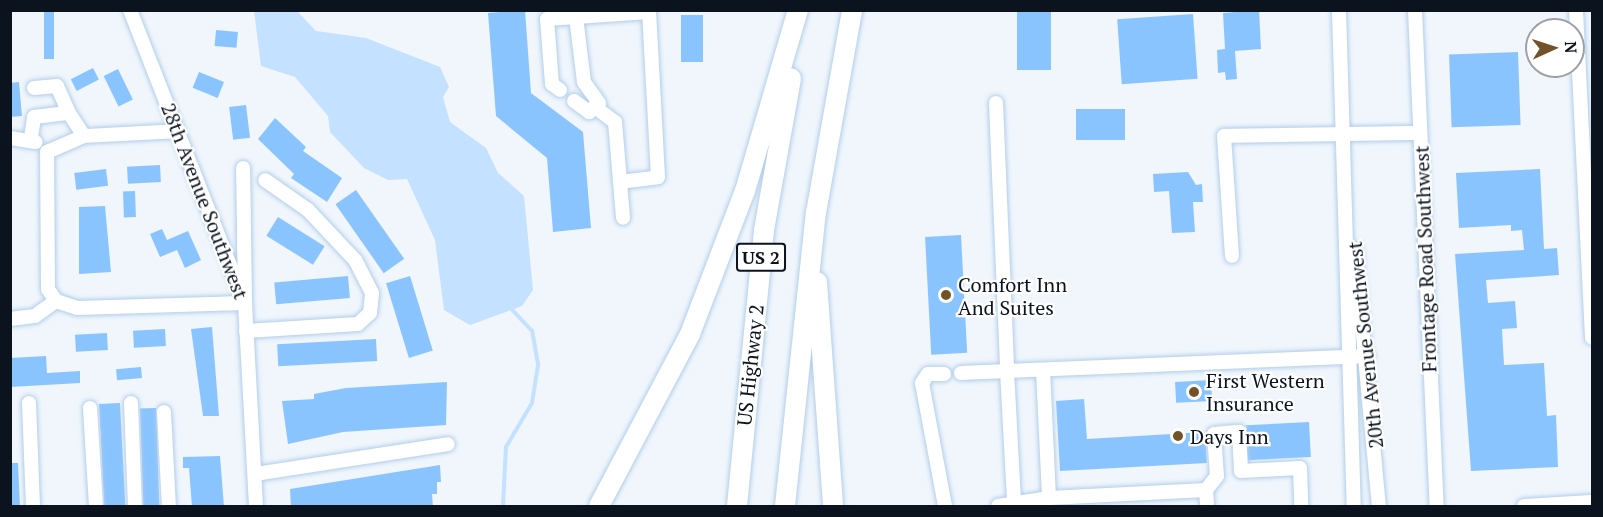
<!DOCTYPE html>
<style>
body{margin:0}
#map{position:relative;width:1603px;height:517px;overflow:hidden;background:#f0f6fc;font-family:"PT Serif",serif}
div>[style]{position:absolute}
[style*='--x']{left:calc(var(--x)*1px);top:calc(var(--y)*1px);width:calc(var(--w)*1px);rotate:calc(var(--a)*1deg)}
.water>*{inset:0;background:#c4e1ff}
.stream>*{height:4px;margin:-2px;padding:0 2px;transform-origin:2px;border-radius:2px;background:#c4e1ff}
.building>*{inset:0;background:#8ac4ff;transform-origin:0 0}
.roads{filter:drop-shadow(0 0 2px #b2ceea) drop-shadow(0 0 2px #b2ceea)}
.minor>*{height:14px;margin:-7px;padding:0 7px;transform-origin:7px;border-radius:7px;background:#fff}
.highway>*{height:20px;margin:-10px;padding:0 10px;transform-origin:10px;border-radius:10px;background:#fff}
.dots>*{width:16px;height:16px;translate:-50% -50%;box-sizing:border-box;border:3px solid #fff;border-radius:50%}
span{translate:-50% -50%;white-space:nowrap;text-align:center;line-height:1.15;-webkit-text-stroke:4.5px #fff;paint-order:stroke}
.shield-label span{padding:2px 4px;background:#fff;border:2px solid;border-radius:4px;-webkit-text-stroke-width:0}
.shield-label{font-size:18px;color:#0b141e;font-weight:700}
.street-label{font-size:20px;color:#0b141e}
.poi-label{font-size:20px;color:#0b141e}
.left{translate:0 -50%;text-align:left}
.frame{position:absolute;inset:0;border:12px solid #0b141e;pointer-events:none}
.north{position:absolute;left:1525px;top:18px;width:60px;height:60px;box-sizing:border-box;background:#fff;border:2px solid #9da1a5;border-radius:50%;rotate:87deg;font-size:16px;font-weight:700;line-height:24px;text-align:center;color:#0b141e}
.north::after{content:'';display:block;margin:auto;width:21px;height:27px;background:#735229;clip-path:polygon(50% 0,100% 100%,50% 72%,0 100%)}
</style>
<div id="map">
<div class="water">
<div style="clip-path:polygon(254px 11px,297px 11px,316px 31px,366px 38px,440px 67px,449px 87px,443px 97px,450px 122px,486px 148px,498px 173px,524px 196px,533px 290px,522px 306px,470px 325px,444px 310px,435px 240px,407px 179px,388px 180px,364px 168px,330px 132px,328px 116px,295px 77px,261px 66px)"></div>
</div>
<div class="stream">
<div style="--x:503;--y:506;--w:59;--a:-87.1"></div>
<div style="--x:506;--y:447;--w:51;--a:-59.4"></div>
<div style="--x:532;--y:403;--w:39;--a:-81"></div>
<div style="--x:538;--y:364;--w:34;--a:-100"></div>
<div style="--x:532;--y:331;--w:34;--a:-133"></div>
</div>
<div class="building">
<div style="left:44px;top:10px;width:10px;height:49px"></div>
<div style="clip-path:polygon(525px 10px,531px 93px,583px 132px,591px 228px,553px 232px,547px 158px,496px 116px,488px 13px)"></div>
<div style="left:1017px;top:10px;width:34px;height:60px"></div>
<div style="clip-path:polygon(1259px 10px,1261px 49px,1235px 51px,1237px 79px,1226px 80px,1225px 72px,1218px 73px,1217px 50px,1225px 49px,1223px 13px)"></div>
<div style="left:1193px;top:14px;width:65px;height:76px;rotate:86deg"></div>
<div style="left:681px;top:15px;width:22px;height:47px"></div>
<div style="left:216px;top:30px;width:22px;height:16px;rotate:5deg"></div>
<div style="left:1518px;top:52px;width:73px;height:69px;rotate:88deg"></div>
<div style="left:93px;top:68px;width:13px;height:25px;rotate:63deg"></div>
<div style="left:118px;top:69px;width:34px;height:16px;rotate:64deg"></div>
<div style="left:199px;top:72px;width:27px;height:17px;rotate:22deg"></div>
<div style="clip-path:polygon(19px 82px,22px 116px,10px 117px,10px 83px)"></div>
<div style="left:246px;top:105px;width:33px;height:17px;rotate:83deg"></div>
<div style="left:1125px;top:109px;width:31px;height:49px;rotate:90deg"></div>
<div style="clip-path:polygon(275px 118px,306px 147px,303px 151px,342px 178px,327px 202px,291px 178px,294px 174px,258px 139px)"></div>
<div style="left:160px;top:165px;width:17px;height:33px;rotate:87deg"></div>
<div style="left:106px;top:169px;width:17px;height:32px;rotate:83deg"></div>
<div style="clip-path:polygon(1540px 169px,1544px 249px,1557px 248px,1559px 275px,1486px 280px,1488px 303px,1515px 301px,1517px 328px,1502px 329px,1504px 365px,1544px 363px,1547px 416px,1556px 415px,1558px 467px,1471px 471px,1455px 254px,1524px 250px,1522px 230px,1511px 231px,1511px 225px,1459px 228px,1456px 173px)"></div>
<div style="clip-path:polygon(1188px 172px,1196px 185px,1202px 184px,1203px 202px,1193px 202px,1195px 232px,1172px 233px,1169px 191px,1154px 192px,1153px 174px)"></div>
<div style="left:356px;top:190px;width:84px;height:25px;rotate:55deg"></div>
<div style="left:135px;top:191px;width:26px;height:12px;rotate:88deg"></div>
<div style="clip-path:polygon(105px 206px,111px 272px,79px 274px,79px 207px)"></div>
<div style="left:278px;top:217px;width:55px;height:22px;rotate:32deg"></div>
<div style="clip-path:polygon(162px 229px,167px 240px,188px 231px,201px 260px,185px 268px,177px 250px,160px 257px,150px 234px)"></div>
<div style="left:961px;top:235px;width:118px;height:36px;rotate:87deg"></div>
<div style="left:348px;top:276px;width:22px;height:74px;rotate:85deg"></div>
<div style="left:410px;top:276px;width:78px;height:25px;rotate:73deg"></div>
<div style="clip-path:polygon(212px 327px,219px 416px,203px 416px,191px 329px)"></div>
<div style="left:165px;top:329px;width:17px;height:32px;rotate:87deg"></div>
<div style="left:107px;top:333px;width:17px;height:32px;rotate:87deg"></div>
<div style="left:376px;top:339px;width:22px;height:99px;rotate:87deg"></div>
<div style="clip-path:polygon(46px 356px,47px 373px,80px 371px,80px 383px,10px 387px,10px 358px)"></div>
<div style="left:141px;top:367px;width:11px;height:25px;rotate:85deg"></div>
<div style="left:1211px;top:380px;width:21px;height:36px;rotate:87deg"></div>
<div style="clip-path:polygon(447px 382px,446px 425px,343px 432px,288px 444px,282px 401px,314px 399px,314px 394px,346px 388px)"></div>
<div style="clip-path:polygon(1084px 399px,1087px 439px,1205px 432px,1207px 463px,1060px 471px,1056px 401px)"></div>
<div style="left:120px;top:403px;width:104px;height:21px;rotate:87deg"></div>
<div style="left:156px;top:408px;width:99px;height:16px;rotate:88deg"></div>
<div style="left:1309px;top:422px;width:35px;height:63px;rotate:87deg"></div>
<div style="clip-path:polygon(220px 456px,224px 507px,192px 507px,189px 468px,183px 468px,183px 457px)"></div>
<div style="clip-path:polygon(10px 463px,18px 463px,20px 507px,10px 507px)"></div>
<div style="clip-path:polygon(440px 465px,441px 482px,437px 482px,437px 494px,432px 494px,433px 507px,291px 507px,290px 489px)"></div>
</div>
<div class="roads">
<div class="minor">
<div style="--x:130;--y:10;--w:315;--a:68.6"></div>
<div style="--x:245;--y:303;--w:203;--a:86.9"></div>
<div style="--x:1339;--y:10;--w:496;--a:88.3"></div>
<div style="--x:1415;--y:10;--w:496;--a:87.5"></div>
<div style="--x:1576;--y:10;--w:328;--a:87.2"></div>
<div style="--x:34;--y:88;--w:23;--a:-5"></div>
<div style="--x:57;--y:86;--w:30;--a:66"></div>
<div style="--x:560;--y:90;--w:10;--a:-143"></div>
<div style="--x:552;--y:84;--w:65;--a:-94.4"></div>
<div style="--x:547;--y:19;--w:102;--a:-3.9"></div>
<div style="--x:574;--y:101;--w:19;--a:36"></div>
<div style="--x:589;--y:112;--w:13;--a:-42"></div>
<div style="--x:599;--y:103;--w:26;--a:-126"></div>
<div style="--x:584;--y:82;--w:65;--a:-97"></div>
<div style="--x:996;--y:103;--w:268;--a:87.6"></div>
<div style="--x:1007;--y:371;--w:361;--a:-2.4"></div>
<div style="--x:595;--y:107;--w:25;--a:37"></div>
<div style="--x:615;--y:122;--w:96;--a:85.2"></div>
<div style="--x:31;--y:137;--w:20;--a:-81"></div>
<div style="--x:34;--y:117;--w:35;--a:-7"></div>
<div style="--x:69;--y:113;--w:27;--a:57"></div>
<div style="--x:10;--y:138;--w:26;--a:9"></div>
<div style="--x:620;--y:182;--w:38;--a:-7"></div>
<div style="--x:658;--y:177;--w:167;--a:-93.1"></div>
<div style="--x:1355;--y:249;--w:258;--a:84.7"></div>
<div style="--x:1232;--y:256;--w:120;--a:-93.8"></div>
<div style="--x:1224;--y:136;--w:196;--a:-0.9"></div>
<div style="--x:56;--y:301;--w:22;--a:18"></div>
<div style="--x:77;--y:308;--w:168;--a:-1.7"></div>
<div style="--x:245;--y:303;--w:135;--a:-90.8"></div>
<div style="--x:56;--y:301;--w:14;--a:-124"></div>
<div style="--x:48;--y:289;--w:137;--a:-90.4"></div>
<div style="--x:47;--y:152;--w:40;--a:-23.4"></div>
<div style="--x:84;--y:136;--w:94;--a:-3"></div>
<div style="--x:10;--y:319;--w:25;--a:-7"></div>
<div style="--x:35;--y:316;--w:26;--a:-36"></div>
<div style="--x:246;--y:331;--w:112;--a:-3.6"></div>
<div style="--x:358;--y:324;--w:16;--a:-43"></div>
<div style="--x:370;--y:313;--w:20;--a:-84"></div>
<div style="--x:372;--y:293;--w:37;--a:-117"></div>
<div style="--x:355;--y:260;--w:69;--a:-133.2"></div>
<div style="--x:308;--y:210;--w:52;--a:-145.1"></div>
<div style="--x:1043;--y:370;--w:128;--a:87.3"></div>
<div style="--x:1049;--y:498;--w:157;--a:-2.9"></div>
<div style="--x:1206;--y:490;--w:16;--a:86"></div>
<div style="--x:961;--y:373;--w:46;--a:-2.5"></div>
<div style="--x:1007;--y:371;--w:131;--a:86.9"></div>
<div style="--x:944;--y:374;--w:16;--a:180"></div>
<div style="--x:928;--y:374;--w:11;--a:124"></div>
<div style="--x:922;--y:383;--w:125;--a:79.4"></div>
<div style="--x:29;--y:403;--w:103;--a:87.8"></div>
<div style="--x:131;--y:403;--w:103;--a:87.8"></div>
<div style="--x:90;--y:408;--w:98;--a:86.5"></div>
<div style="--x:164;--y:412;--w:94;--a:87"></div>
<div style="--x:255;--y:474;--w:195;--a:-8.8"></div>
<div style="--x:1206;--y:490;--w:18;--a:-52"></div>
<div style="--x:1217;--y:476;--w:42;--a:-94.1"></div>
<div style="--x:1214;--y:434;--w:25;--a:-5"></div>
<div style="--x:1239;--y:432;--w:39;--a:87"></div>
<div style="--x:1241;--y:471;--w:59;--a:-2.9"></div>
<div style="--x:1300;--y:468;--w:38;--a:88"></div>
<div style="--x:998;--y:506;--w:52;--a:-8.9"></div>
<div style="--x:1524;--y:506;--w:68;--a:-3.4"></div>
</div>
<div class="highway">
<div style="--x:817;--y:282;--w:225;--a:85.9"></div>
<div style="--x:599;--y:506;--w:195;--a:-62.1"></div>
<div style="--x:690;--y:334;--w:153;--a:-69"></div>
<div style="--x:745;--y:191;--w:189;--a:-73.7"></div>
<div style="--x:737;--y:506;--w:277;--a:-84.4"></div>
<div style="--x:764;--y:230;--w:154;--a:-79.9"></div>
<div style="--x:785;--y:506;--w:295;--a:-84"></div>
<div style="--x:816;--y:213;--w:206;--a:-79.9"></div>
</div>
</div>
<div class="dots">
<div style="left:946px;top:295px;background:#735229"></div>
<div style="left:1194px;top:392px;background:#735229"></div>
<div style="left:1178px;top:436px;background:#735229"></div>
</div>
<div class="shield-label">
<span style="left:761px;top:257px">US 2</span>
</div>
<div class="street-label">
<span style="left:205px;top:201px;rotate:69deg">28th Avenue Southwest</span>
<span style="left:1425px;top:259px;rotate:-92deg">Frontage Road Southwest</span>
<span style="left:1365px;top:345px;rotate:-96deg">20th Avenue Southwest</span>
<span style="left:750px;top:365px;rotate:-84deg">US Highway 2</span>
</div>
<div class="poi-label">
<span class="left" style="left:958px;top:296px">Comfort Inn<br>And Suites</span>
<span class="left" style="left:1206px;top:392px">First Western<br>Insurance</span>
<span class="left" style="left:1190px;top:436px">Days Inn</span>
</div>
<div class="frame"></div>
<div class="north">N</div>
</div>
